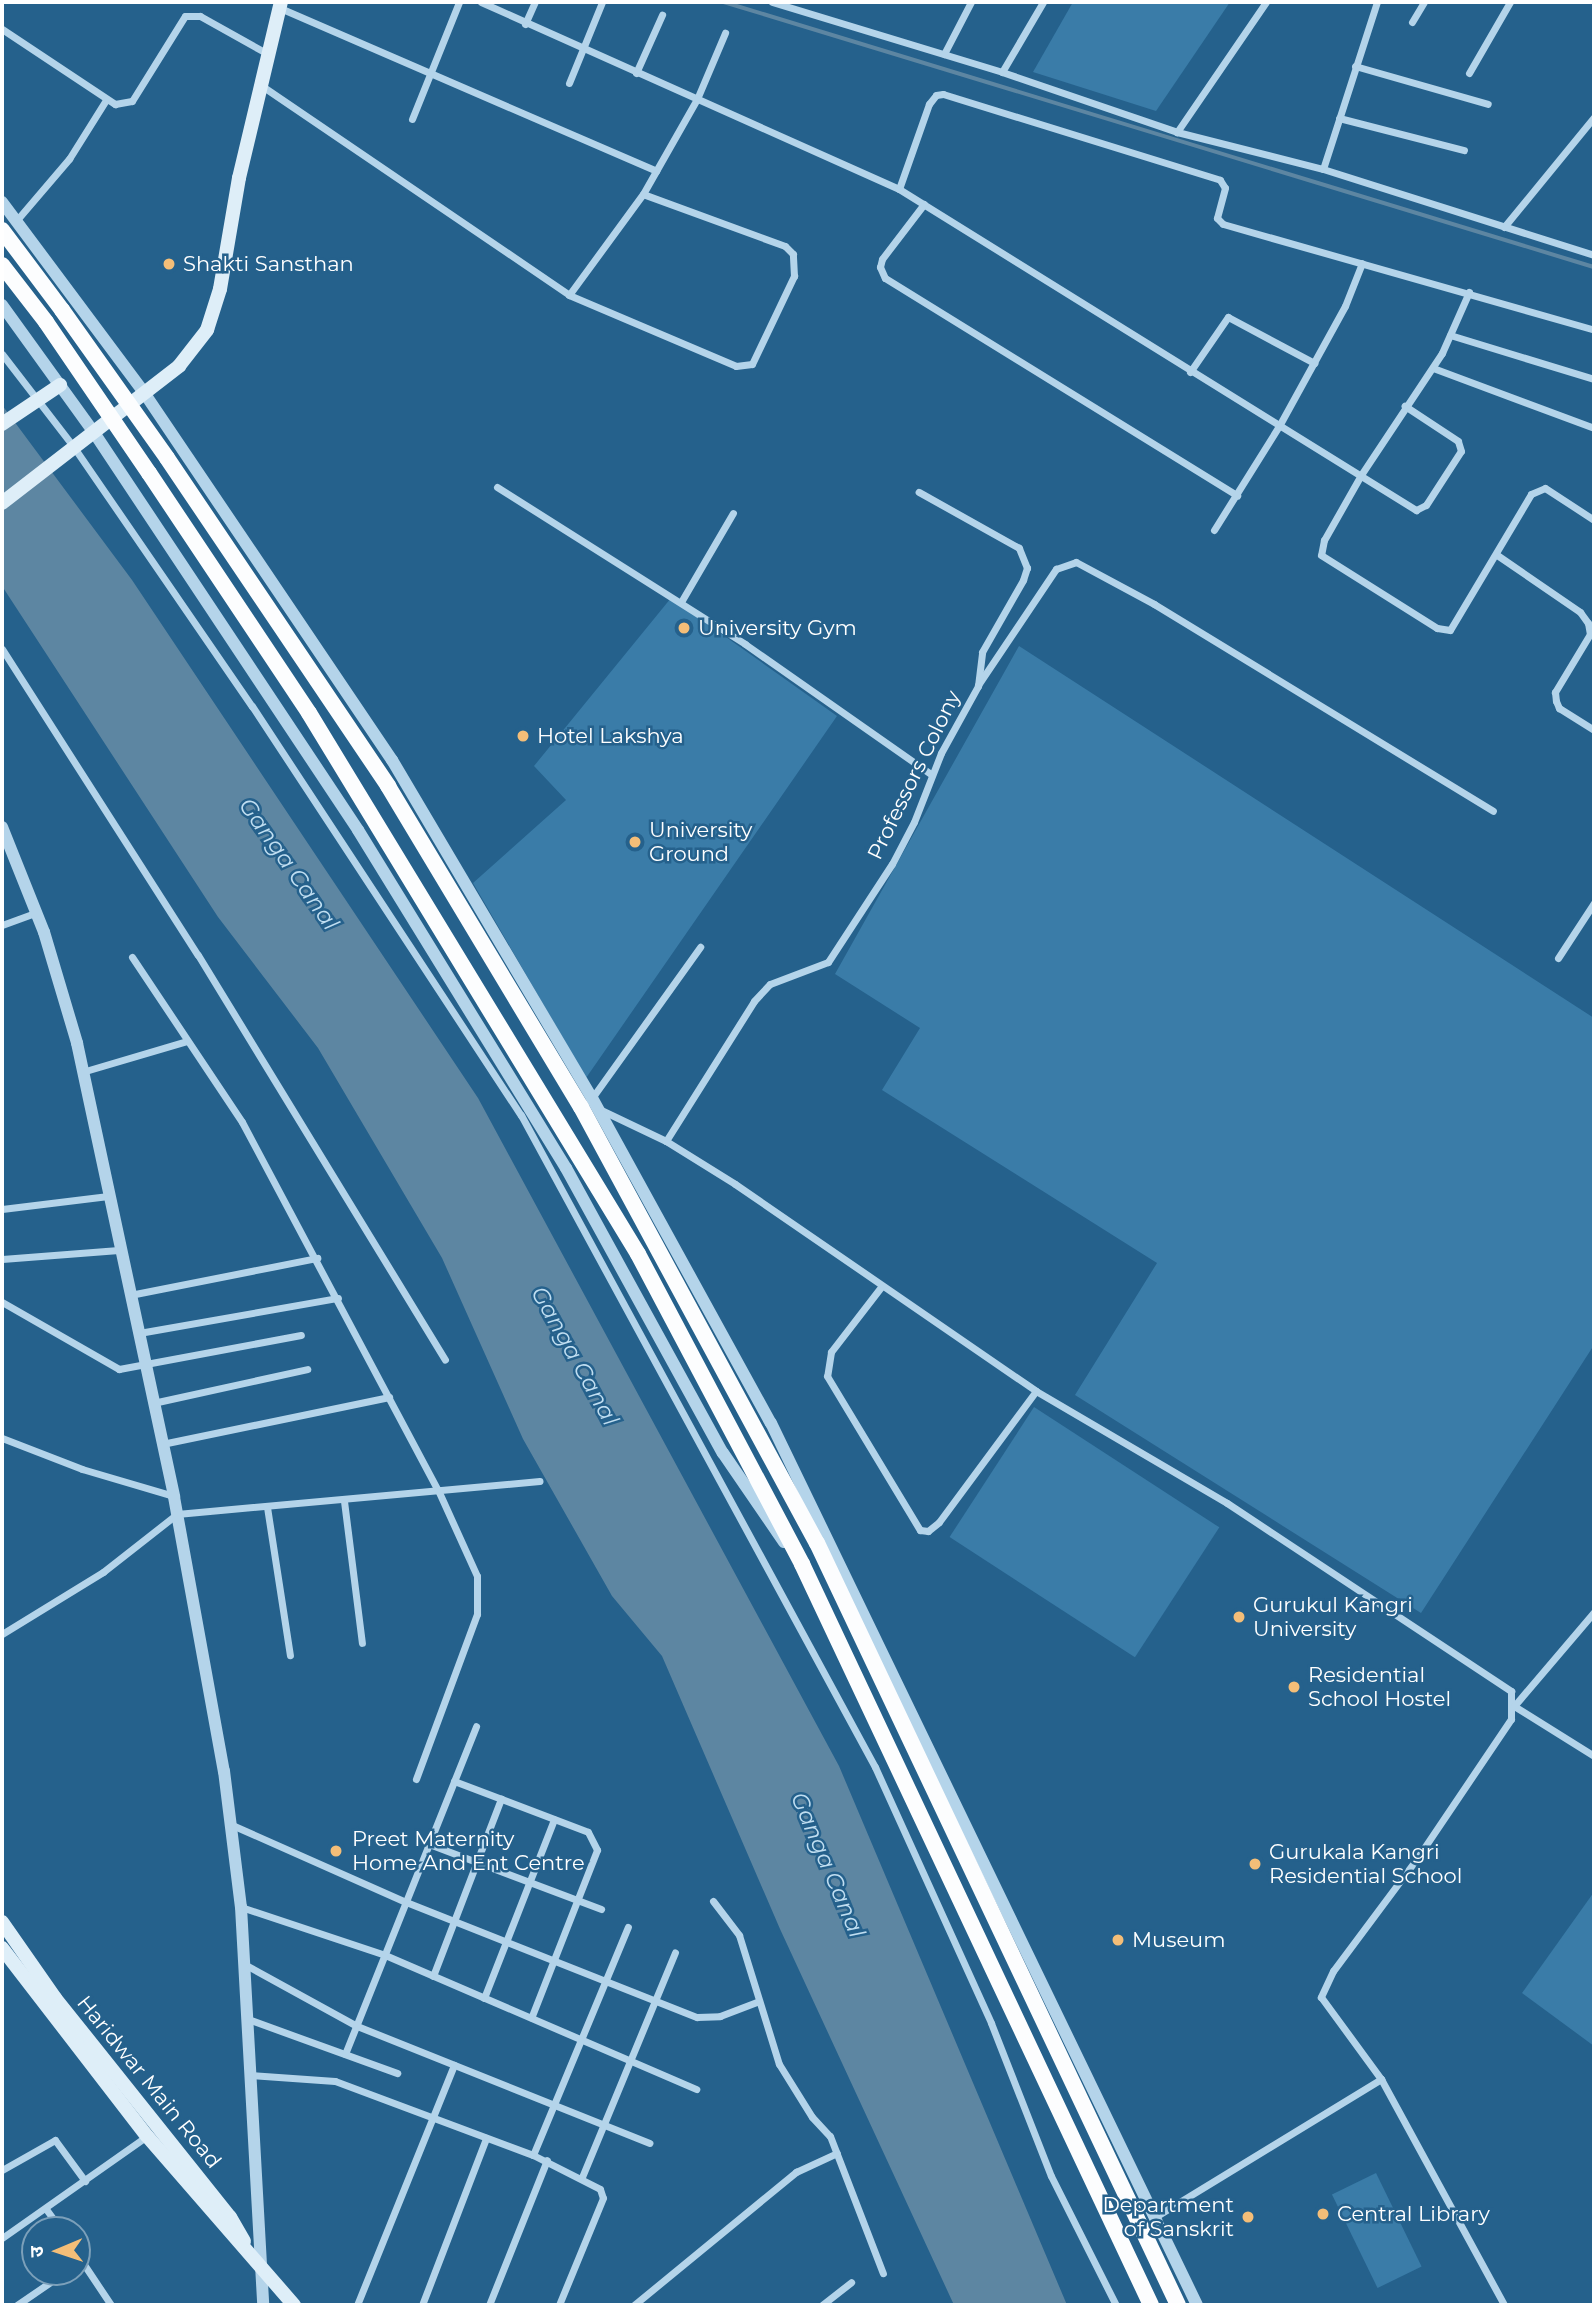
<!DOCTYPE html>
<meta charset="utf-8">
<style>
body{margin:0}
#map{position:relative;width:1596px;height:2307px;overflow:hidden;background:#25618c;font-family:Montserrat,"Noto Sans Devanagari",sans-serif}
div>[style]{position:absolute}
[style*='--x']{left:calc(var(--x)*1px);top:calc(var(--y)*1px);width:calc(var(--w)*1px);rotate:calc(var(--a)*1deg)}
.green>*{inset:0;background:#3a7ca8;transform-origin:0 0}
.water>*{inset:0;background:#5d86a2}
.stream>*{height:3.5px;margin:-1.75px;padding:0 1.75px;transform-origin:1.75px;border-radius:1.75px;background:#5d86a2}
.minor>*{height:7px;margin:-3.5px;padding:0 3.5px;transform-origin:3.5px;border-radius:3.5px;background:#b4d4ea}
.tertiary>*{height:12px;margin:-6px;padding:0 6px;transform-origin:6px;border-radius:6px;background:#b4d4ea}
.secondary>*{height:14px;margin:-7px;padding:0 7px;transform-origin:7px;border-radius:7px;background:#deeef8}
.trunk>*{height:16px;margin:-8px;padding:0 8px;transform-origin:8px;border-radius:8px;background:#fcfdfe}
.trunk-bridge>*{height:16px;margin:-8px;padding:0 8px;transform-origin:8px;border-radius:8px;background:#fcfdfe}
.dots>*{width:19px;height:19px;translate:-50% -50%;box-sizing:border-box;border:4px solid #25618c;border-radius:50%}
span{translate:-50% -50%;white-space:nowrap;text-align:center;line-height:1.15;-webkit-text-stroke:5px #25618c;paint-order:stroke}
.poi-label{font-size:21px;color:#fff}
.left{translate:0 -50%;text-align:left}
.right{translate:-100% -50%;text-align:right}
.street-label{font-size:21px;color:#fff}
.water-label{font-size:23px;color:#c0def1;font-style:italic}
.frame{position:absolute;inset:0;border:4px solid #fff;pointer-events:none}
.north{position:absolute;left:21px;top:2216px;width:70px;height:70px;box-sizing:border-box;background:#25618c;border:2px solid #7ca0ba;border-radius:50%;rotate:268deg;font-size:19px;font-weight:700;line-height:28px;text-align:center;color:#fff}
.north::after{content:'';display:block;margin:auto;width:24px;height:32px;background:#f4be78;clip-path:polygon(50% 0,100% 100%,50% 72%,0 100%)}
</style>
<div id="map">
<div class="green">
<div style="clip-path:polygon(1073px 2px,1230px 2px,1156px 111px,1033px 72px)"></div>
<div style="clip-path:polygon(671px 598px,837px 716px,586px 1078px,473px 883px,566px 800px,534px 766px)"></div>
<div style="clip-path:polygon(1019px 646px,1594px 1018px,1594px 1345px,1421px 1613px,1075px 1395px,1157px 1263px,882px 1090px,920px 1028px,835px 974px)"></div>
<div style="left:1034px;top:1407px;width:221px;height:155px;rotate:33deg"></div>
<div style="clip-path:polygon(1594px 1892px,1594px 2046px,1522px 1993px)"></div>
<div style="left:1376px;top:2173px;width:104px;height:49px;rotate:64deg"></div>
</div>
<div class="water">
<div style="clip-path:polygon(2px 405px,132px 580px,478px 1098px,839px 1766px,1067px 2305px,954px 2305px,780px 1929px,662px 1656px,612px 1596px,523px 1439px,442px 1258px,318px 1048px,218px 917px,2px 586px)"></div>
</div>
<div class="stream">
<div style="--x:724;--y:2;--w:909;--a:16.94"></div>
</div>
<div class="minor">
<div style="--x:481;--y:2;--w:458;--a:24.1"></div>
<div style="--x:899;--y:189;--w:609;--a:31.84"></div>
<div style="--x:1416;--y:510;--w:11;--a:-27"></div>
<div style="--x:1426;--y:505;--w:64;--a:-57.1"></div>
<div style="--x:1461;--y:451;--w:10;--a:-107"></div>
<div style="--x:1458;--y:441;--w:64;--a:-146.6"></div>
<div style="--x:772;--y:2;--w:240;--a:16.9"></div>
<div style="--x:1002;--y:72;--w:185;--a:18.9"></div>
<div style="--x:1266;--y:2;--w:158;--a:124.4"></div>
<div style="--x:1177;--y:132;--w:151;--a:14.2"></div>
<div style="--x:1323;--y:169;--w:284;--a:17.6"></div>
<div style="--x:280;--y:8;--w:410;--a:23.4"></div>
<div style="--x:1412;--y:22;--w:23;--a:-59"></div>
<div style="--x:525;--y:24;--w:24;--a:-66"></div>
<div style="--x:2;--y:29;--w:136;--a:33.6"></div>
<div style="--x:115;--y:104;--w:17;--a:-10"></div>
<div style="--x:132;--y:101;--w:100;--a:-58.1"></div>
<div style="--x:185;--y:16;--w:15;--a:0"></div>
<div style="--x:200;--y:16;--w:78;--a:29.2"></div>
<div style="--x:944;--y:54;--w:59;--a:-62.6"></div>
<div style="--x:1355;--y:66;--w:138;--a:15.9"></div>
<div style="--x:1002;--y:72;--w:81;--a:-59.6"></div>
<div style="--x:636;--y:73;--w:64;--a:-65.9"></div>
<div style="--x:1469;--y:73;--w:82;--a:-60"></div>
<div style="--x:569;--y:83;--w:87;--a:-67.8"></div>
<div style="--x:262;--y:86;--w:371;--a:34.2"></div>
<div style="--x:569;--y:295;--w:181;--a:23"></div>
<div style="--x:736;--y:366;--w:16;--a:-7"></div>
<div style="--x:752;--y:364;--w:98;--a:-64.5"></div>
<div style="--x:794;--y:276;--w:22;--a:-93"></div>
<div style="--x:793;--y:254;--w:11;--a:-135"></div>
<div style="--x:785;--y:246;--w:151;--a:-159.9"></div>
<div style="--x:1339;--y:118;--w:129;--a:14.4"></div>
<div style="--x:412;--y:119;--w:126;--a:-68.1"></div>
<div style="--x:1323;--y:169;--w:176;--a:-72.1"></div>
<div style="--x:899;--y:189;--w:90;--a:-70.6"></div>
<div style="--x:929;--y:104;--w:11;--a:-52"></div>
<div style="--x:936;--y:95;--w:7;--a:-8"></div>
<div style="--x:943;--y:94;--w:290;--a:17.2"></div>
<div style="--x:1220;--y:180;--w:9;--a:58"></div>
<div style="--x:1225;--y:188;--w:31;--a:105"></div>
<div style="--x:1217;--y:218;--w:8;--a:45"></div>
<div style="--x:1223;--y:224;--w:386;--a:15.9"></div>
<div style="--x:924;--y:204;--w:69;--a:127.4"></div>
<div style="--x:882;--y:259;--w:8;--a:104"></div>
<div style="--x:880;--y:267;--w:12;--a:66"></div>
<div style="--x:885;--y:278;--w:414;--a:31.7"></div>
<div style="--x:16;--y:221;--w:82;--a:-49.5"></div>
<div style="--x:69;--y:159;--w:70;--a:-57.9"></div>
<div style="--x:1504;--y:227;--w:142;--a:-50.7"></div>
<div style="--x:1469;--y:292;--w:67;--a:113.9"></div>
<div style="--x:1442;--y:353;--w:146;--a:123.6"></div>
<div style="--x:1361;--y:475;--w:75;--a:119.6"></div>
<div style="--x:1324;--y:540;--w:15;--a:101"></div>
<div style="--x:1321;--y:555;--w:137;--a:32.2"></div>
<div style="--x:1437;--y:628;--w:13;--a:9"></div>
<div style="--x:1450;--y:630;--w:158;--a:-59.2"></div>
<div style="--x:1531;--y:494;--w:15;--a:-23"></div>
<div style="--x:1545;--y:488;--w:59;--a:33.1"></div>
<div style="--x:569;--y:295;--w:125;--a:-53.8"></div>
<div style="--x:643;--y:194;--w:109;--a:-60.4"></div>
<div style="--x:697;--y:99;--w:72;--a:-67"></div>
<div style="--x:1450;--y:335;--w:151;--a:17"></div>
<div style="--x:2;--y:354;--w:116;--a:52.3"></div>
<div style="--x:73;--y:446;--w:316;--a:55.5"></div>
<div style="--x:252;--y:706;--w:490;--a:56.7"></div>
<div style="--x:521;--y:1115;--w:742;--a:61.5"></div>
<div style="--x:875;--y:1767;--w:281;--a:65.6"></div>
<div style="--x:991;--y:2023;--w:164;--a:68.6"></div>
<div style="--x:1051;--y:2176;--w:144;--a:63.3"></div>
<div style="--x:1433;--y:368;--w:172;--a:20.4"></div>
<div style="--x:1190;--y:372;--w:67;--a:-55.4"></div>
<div style="--x:1228;--y:317;--w:98;--a:28.1"></div>
<div style="--x:497;--y:487;--w:294;--a:32.3"></div>
<div style="--x:745;--y:644;--w:227;--a:35"></div>
<div style="--x:1214;--y:530;--w:123;--a:-58"></div>
<div style="--x:1279;--y:426;--w:137;--a:-61.2"></div>
<div style="--x:1345;--y:306;--w:46;--a:-68.4"></div>
<div style="--x:1497;--y:555;--w:101;--a:34.5"></div>
<div style="--x:1580;--y:612;--w:14;--a:54"></div>
<div style="--x:1588;--y:623;--w:11;--a:80"></div>
<div style="--x:1590;--y:634;--w:68;--a:121.1"></div>
<div style="--x:1555;--y:692;--w:9;--a:84"></div>
<div style="--x:1556;--y:701;--w:8;--a:67"></div>
<div style="--x:1559;--y:708;--w:41;--a:32.2"></div>
<div style="--x:681;--y:602;--w:103;--a:-59.7"></div>
<div style="--x:2;--y:649;--w:363;--a:57.4"></div>
<div style="--x:198;--y:955;--w:474;--a:58.6"></div>
<div style="--x:978;--y:685;--w:140;--a:-56.1"></div>
<div style="--x:1056;--y:569;--w:21;--a:-19"></div>
<div style="--x:1076;--y:562;--w:89;--a:28.3"></div>
<div style="--x:1154;--y:604;--w:397;--a:31.4"></div>
<div style="--x:2;--y:925;--w:35;--a:-20"></div>
<div style="--x:132;--y:957;--w:198;--a:56.3"></div>
<div style="--x:242;--y:1122;--w:417;--a:62"></div>
<div style="--x:438;--y:1490;--w:94;--a:65.6"></div>
<div style="--x:477;--y:1576;--w:38;--a:90"></div>
<div style="--x:477;--y:1614;--w:176;--a:110.3"></div>
<div style="--x:1558;--y:958;--w:66;--a:-56.8"></div>
<div style="--x:82;--y:1072;--w:109;--a:-16.4"></div>
<div style="--x:592;--y:1098;--w:186;--a:-54.4"></div>
<div style="--x:601;--y:1110;--w:72;--a:25.5"></div>
<div style="--x:666;--y:1141;--w:81;--a:31.9"></div>
<div style="--x:735;--y:1184;--w:365;--a:34.5"></div>
<div style="--x:1036;--y:1391;--w:221;--a:30.4"></div>
<div style="--x:1227;--y:1503;--w:341;--a:33.5"></div>
<div style="--x:1511;--y:1691;--w:28;--a:90"></div>
<div style="--x:1511;--y:1719;--w:166;--a:124"></div>
<div style="--x:1418;--y:1857;--w:142;--a:126.7"></div>
<div style="--x:1333;--y:1971;--w:29;--a:115"></div>
<div style="--x:1321;--y:1997;--w:102;--a:53.8"></div>
<div style="--x:1381;--y:2079;--w:257;--a:61.4"></div>
<div style="--x:666;--y:1141;--w:165;--a:-57.8"></div>
<div style="--x:754;--y:1001;--w:23;--a:-47"></div>
<div style="--x:770;--y:984;--w:62;--a:-20.8"></div>
<div style="--x:828;--y:962;--w:117;--a:-56.9"></div>
<div style="--x:892;--y:864;--w:47;--a:-62.4"></div>
<div style="--x:914;--y:822;--w:74;--a:-68.6"></div>
<div style="--x:941;--y:753;--w:77;--a:-61.1"></div>
<div style="--x:978;--y:686;--w:34;--a:-83"></div>
<div style="--x:982;--y:652;--w:83;--a:-60.3"></div>
<div style="--x:1023;--y:580;--w:13;--a:-72"></div>
<div style="--x:1027;--y:568;--w:22;--a:-112"></div>
<div style="--x:1019;--y:548;--w:115;--a:-150.8"></div>
<div style="--x:2;--y:1209;--w:107;--a:-7"></div>
<div style="--x:2;--y:1259;--w:117;--a:-4.4"></div>
<div style="--x:881;--y:1287;--w:82;--a:127.6"></div>
<div style="--x:831;--y:1352;--w:24;--a:99"></div>
<div style="--x:827;--y:1376;--w:180;--a:58.9"></div>
<div style="--x:920;--y:1530;--w:8;--a:7"></div>
<div style="--x:928;--y:1531;--w:14;--a:-39"></div>
<div style="--x:939;--y:1522;--w:163;--a:-53.5"></div>
<div style="--x:130;--y:1295;--w:191;--a:-11.2"></div>
<div style="--x:2;--y:1302;--w:135;--a:29.8"></div>
<div style="--x:119;--y:1369;--w:185;--a:-10.6"></div>
<div style="--x:139;--y:1333;--w:202;--a:-10"></div>
<div style="--x:153;--y:1403;--w:158;--a:-12.4"></div>
<div style="--x:2;--y:1438;--w:86;--a:21.2"></div>
<div style="--x:82;--y:1469;--w:96;--a:16.4"></div>
<div style="--x:162;--y:1444;--w:232;--a:-11.7"></div>
<div style="--x:344;--y:1501;--w:143;--a:82.8"></div>
<div style="--x:267;--y:1507;--w:150;--a:81.2"></div>
<div style="--x:1594;--y:1612;--w:123;--a:130.4"></div>
<div style="--x:1514;--y:1706;--w:94;--a:32"></div>
<div style="--x:2;--y:1634;--w:119;--a:-31.5"></div>
<div style="--x:103;--y:1572;--w:94;--a:-38.1"></div>
<div style="--x:177;--y:1514;--w:364;--a:-5.2"></div>
<div style="--x:454;--y:1781;--w:143;--a:20.8"></div>
<div style="--x:588;--y:1832;--w:20;--a:63"></div>
<div style="--x:597;--y:1850;--w:180;--a:111.4"></div>
<div style="--x:232;--y:1825;--w:190;--a:23.9"></div>
<div style="--x:406;--y:1902;--w:313;--a:21.6"></div>
<div style="--x:697;--y:2017;--w:23;--a:-2"></div>
<div style="--x:720;--y:2016;--w:40;--a:-21"></div>
<div style="--x:429;--y:1844;--w:184;--a:20.7"></div>
<div style="--x:713;--y:1901;--w:43;--a:52.6"></div>
<div style="--x:739;--y:1935;--w:135;--a:72.8"></div>
<div style="--x:779;--y:2064;--w:62;--a:58.1"></div>
<div style="--x:812;--y:2117;--w:26;--a:47"></div>
<div style="--x:830;--y:2136;--w:147;--a:68.9"></div>
<div style="--x:241;--y:1907;--w:152;--a:18.4"></div>
<div style="--x:385;--y:1955;--w:339;--a:23.3"></div>
<div style="--x:244;--y:1964;--w:129;--a:28.8"></div>
<div style="--x:357;--y:2026;--w:315;--a:21.8"></div>
<div style="--x:433;--y:1976;--w:190;--a:-69"></div>
<div style="--x:484;--y:1998;--w:192;--a:-68.6"></div>
<div style="--x:245;--y:2018;--w:162;--a:19.9"></div>
<div style="--x:345;--y:2054;--w:353;--a:-68.2"></div>
<div style="--x:249;--y:2075;--w:86;--a:4"></div>
<div style="--x:335;--y:2081;--w:211;--a:20.5"></div>
<div style="--x:533;--y:2155;--w:75;--a:26.9"></div>
<div style="--x:600;--y:2189;--w:9;--a:72"></div>
<div style="--x:603;--y:2198;--w:116;--a:112.4"></div>
<div style="--x:533;--y:2155;--w:247;--a:-67.4"></div>
<div style="--x:2;--y:2170;--w:61;--a:-29.5"></div>
<div style="--x:55;--y:2140;--w:51;--a:53.8"></div>
<div style="--x:582;--y:2177;--w:243;--a:-67.5"></div>
<div style="--x:46;--y:2209;--w:26;--a:54"></div>
<div style="--x:1155;--y:2217;--w:265;--a:-31.4"></div>
<div style="--x:2;--y:2238;--w:177;--a:-35.1"></div>
<div style="--x:77;--y:2254;--w:61;--a:56.3"></div>
<div style="--x:17;--y:2305;--w:58;--a:-34.5"></div>
<div style="--x:357;--y:2305;--w:259;--a:-68"></div>
<div style="--x:422;--y:2305;--w:179;--a:-69"></div>
<div style="--x:489;--y:2305;--w:156;--a:-68.2"></div>
<div style="--x:634;--y:2305;--w:210;--a:-39.4"></div>
<div style="--x:796;--y:2172;--w:45;--a:-24.9"></div>
<div style="--x:822;--y:2305;--w:37;--a:-38"></div>
</div>
<div class="tertiary">
<div style="--x:2;--y:202;--w:239;--a:53.3"></div>
<div style="--x:145;--y:394;--w:442;--a:56"></div>
<div style="--x:392;--y:760;--w:393;--a:59.4"></div>
<div style="--x:592;--y:1098;--w:371;--a:61.2"></div>
<div style="--x:771;--y:1423;--w:979;--a:64.22"></div>
<div style="--x:2;--y:305;--w:155;--a:54.2"></div>
<div style="--x:93;--y:431;--w:479;--a:56.4"></div>
<div style="--x:358;--y:830;--w:397;--a:58.4"></div>
<div style="--x:566;--y:1168;--w:325;--a:61.2"></div>
<div style="--x:723;--y:1453;--w:108;--a:55.6"></div>
<div style="--x:2;--y:827;--w:113;--a:68.2"></div>
<div style="--x:44;--y:932;--w:116;--a:73.4"></div>
<div style="--x:77;--y:1043;--w:464;--a:77.9"></div>
<div style="--x:174;--y:1497;--w:279;--a:79.7"></div>
<div style="--x:224;--y:1771;--w:137;--a:82.9"></div>
<div style="--x:241;--y:1907;--w:399;--a:86.8"></div>
</div>
<div class="secondary">
<div style="--x:2;--y:424;--w:70;--a:-33.9"></div>
<div style="--x:2;--y:503;--w:224;--a:-37.7"></div>
<div style="--x:179;--y:366;--w:46;--a:-52.1"></div>
<div style="--x:207;--y:330;--w:43;--a:-72.4"></div>
<div style="--x:220;--y:289;--w:113;--a:-80.3"></div>
<div style="--x:239;--y:178;--w:181;--a:-76.6"></div>
<div style="--x:2;--y:1922;--w:93;--a:55.1"></div>
<div style="--x:55;--y:1998;--w:280;--a:51.4"></div>
<div style="--x:230;--y:2217;--w:28;--a:60"></div>
<div style="--x:2;--y:1948;--w:237;--a:52.4"></div>
<div style="--x:147;--y:2136;--w:224;--a:49"></div>
</div>
<div class="trunk">
<div style="--x:2;--y:230;--w:100;--a:53.1"></div>
<div style="--x:2;--y:265;--w:72;--a:52.3"></div>
<div style="--x:167;--y:458;--w:396;--a:56"></div>
<div style="--x:388;--y:786;--w:375;--a:59"></div>
<div style="--x:581;--y:1107;--w:496;--a:61.6"></div>
<div style="--x:817;--y:1543;--w:843;--a:64.65"></div>
<div style="--x:149;--y:473;--w:288;--a:56.3"></div>
<div style="--x:309;--y:713;--w:633;--a:58.69"></div>
<div style="--x:638;--y:1254;--w:351;--a:62.1"></div>
<div style="--x:802;--y:1564;--w:819;--a:64.78"></div>
</div>
<div class="trunk-bridge">
<div style="--x:62;--y:310;--w:181;--a:54.6"></div>
<div style="--x:46;--y:322;--w:183;--a:55.7"></div>
</div>
<div class="dots">
<div style="left:169px;top:264px;background:#f4be78"></div>
<div style="left:684px;top:628px;background:#f4be78"></div>
<div style="left:523px;top:736px;background:#f4be78"></div>
<div style="left:635px;top:842px;background:#f4be78"></div>
<div style="left:1239px;top:1617px;background:#f4be78"></div>
<div style="left:1294px;top:1687px;background:#f4be78"></div>
<div style="left:336px;top:1851px;background:#f4be78"></div>
<div style="left:1255px;top:1864px;background:#f4be78"></div>
<div style="left:1118px;top:1940px;background:#f4be78"></div>
<div style="left:1323px;top:2214px;background:#f4be78"></div>
<div style="left:1248px;top:2217px;background:#f4be78"></div>
</div>
<div class="poi-label">
<span class="left" style="left:183px;top:264px">Shakti Sansthan</span>
<span class="left" style="left:698px;top:628px">University Gym</span>
<span class="left" style="left:537px;top:736px">Hotel Lakshya</span>
<span class="left" style="left:649px;top:842px">University<br>Ground</span>
<span class="left" style="left:1253px;top:1617px">Gurukul Kangri<br>University</span>
<span class="left" style="left:1308px;top:1687px">Residential<br>School Hostel</span>
<span class="left" style="left:352px;top:1851px">Preet Maternity<br>Home And Ent Centre</span>
<span class="left" style="left:1269px;top:1864px">Gurukala Kangri<br>Residential School</span>
<span class="left" style="left:1132px;top:1940px">Museum</span>
<span class="right" style="left:1234px;top:2217px">Department<br>of Sanskrit</span>
<span class="left" style="left:1337px;top:2214px">Central Library</span>
</div>
<div class="street-label">
<span style="left:914px;top:775px;rotate:-64deg">Professors Colony</span>
<span style="left:149px;top:2082px;rotate:51deg">Haridwar Main Road</span>
</div>
<div class="water-label">
<span style="left:289px;top:864px;rotate:55deg">Ganga Canal</span>
<span style="left:575px;top:1356px;rotate:61deg">Ganga Canal</span>
<span style="left:828px;top:1865px;rotate:67deg">Ganga Canal</span>
</div>
<div class="frame"></div>
<div class="north">उ</div>
</div>
